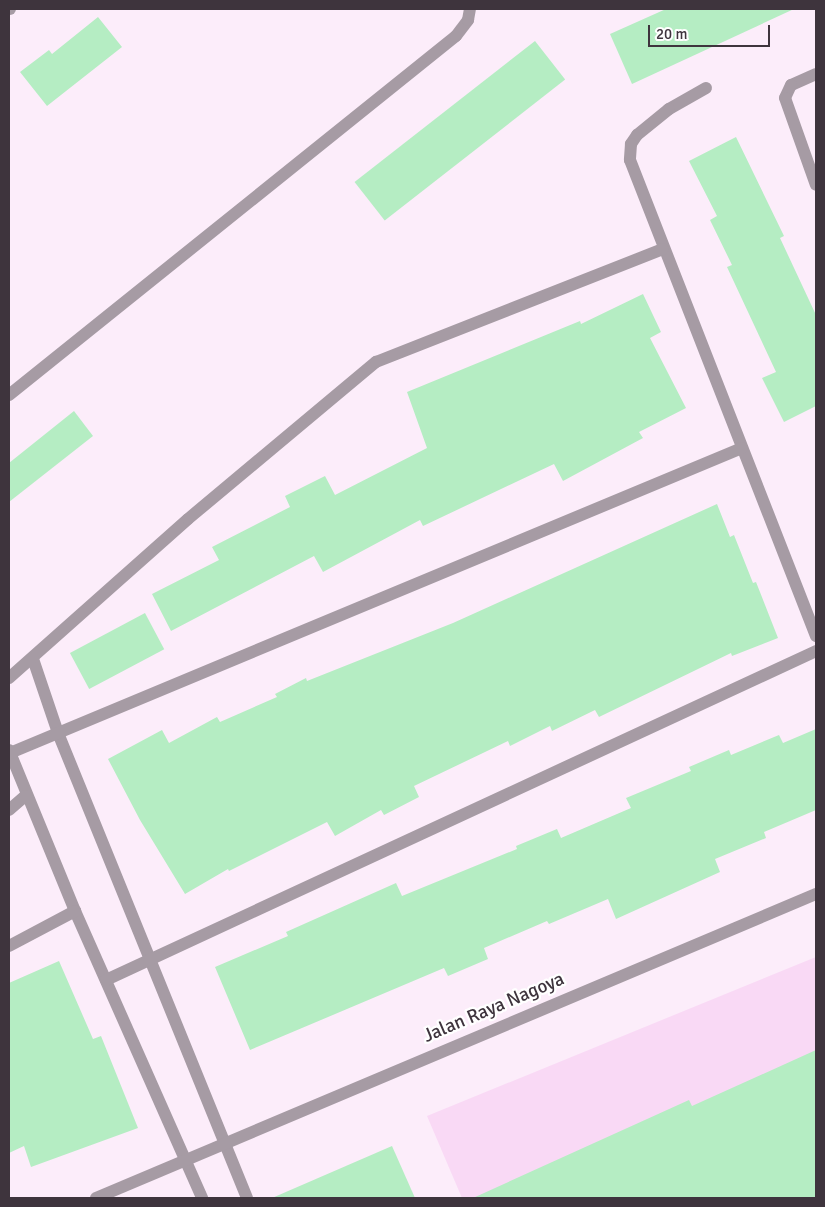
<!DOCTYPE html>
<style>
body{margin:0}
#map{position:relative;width:825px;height:1207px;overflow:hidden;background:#fcedfa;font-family:Signika,sans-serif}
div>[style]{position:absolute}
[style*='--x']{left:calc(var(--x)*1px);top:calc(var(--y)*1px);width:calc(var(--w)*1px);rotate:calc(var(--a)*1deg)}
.built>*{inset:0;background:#f9d9f5}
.building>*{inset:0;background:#b5edc3;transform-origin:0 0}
.minor>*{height:12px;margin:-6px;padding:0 6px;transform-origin:6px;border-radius:6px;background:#a69ba4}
span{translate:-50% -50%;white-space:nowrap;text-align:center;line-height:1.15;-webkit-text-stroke:4.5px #fff;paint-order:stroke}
.street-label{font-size:19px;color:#3e343d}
.frame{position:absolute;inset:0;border:10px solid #3e343d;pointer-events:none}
.scale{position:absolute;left:648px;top:25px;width:122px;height:22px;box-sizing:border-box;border:2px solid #3e343d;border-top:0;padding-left:6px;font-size:15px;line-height:18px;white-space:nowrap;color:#3e343d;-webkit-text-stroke:4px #fff;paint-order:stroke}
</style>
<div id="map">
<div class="built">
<div style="clip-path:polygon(816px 957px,816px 1198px,462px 1198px,427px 1116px)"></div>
</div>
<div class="building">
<div style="clip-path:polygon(666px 9px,794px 9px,632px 84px,610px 34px)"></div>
<div style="clip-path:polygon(98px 17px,122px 47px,47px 106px,20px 72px,49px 50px,52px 54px)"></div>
<div style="left:535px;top:41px;width:49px;height:229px;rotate:52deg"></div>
<div style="clip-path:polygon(736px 137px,784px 236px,780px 238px,816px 315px,816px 406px,784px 422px,762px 378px,776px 372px,727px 267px,732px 265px,710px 220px,717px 216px,689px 161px)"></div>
<div style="clip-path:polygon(643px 294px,661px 332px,650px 338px,686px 408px,639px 432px,643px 438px,563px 481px,554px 464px,423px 526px,420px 520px,323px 572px,314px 556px,171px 631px,152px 594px,219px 560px,212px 547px,290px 507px,285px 496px,325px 476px,335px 495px,427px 448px,407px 392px,580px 321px,581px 324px)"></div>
<div style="clip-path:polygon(74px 411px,93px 436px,9px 502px,9px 463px)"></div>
<div style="clip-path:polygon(717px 504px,730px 537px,734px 535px,753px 583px,756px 582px,778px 638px,732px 656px,731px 653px,599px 717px,595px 710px,552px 731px,550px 726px,510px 746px,508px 741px,414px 786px,419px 797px,384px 815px,381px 810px,335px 836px,327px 822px,229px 871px,228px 869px,185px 894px,140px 820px,108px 759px,162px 730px,169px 743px,217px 717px,220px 722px,277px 697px,275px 694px,306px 678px,307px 681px,453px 623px)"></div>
<div style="left:145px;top:613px;width:41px;height:85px;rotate:62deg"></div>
<div style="clip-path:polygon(816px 729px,816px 810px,764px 832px,766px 838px,715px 859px,720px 872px,616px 919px,608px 899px,549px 924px,547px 921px,484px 948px,488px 959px,448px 976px,444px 968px,250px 1050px,215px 967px,288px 936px,286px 932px,396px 883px,402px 896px,517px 849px,516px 846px,557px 829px,561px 838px,631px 808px,626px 798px,691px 771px,689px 767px,729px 750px,731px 755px,779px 735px,783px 743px)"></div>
<div style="clip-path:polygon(59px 961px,93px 1039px,101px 1036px,138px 1128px,31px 1167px,24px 1146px,9px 1153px,9px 983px)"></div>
<div style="clip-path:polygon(816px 1050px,816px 1198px,473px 1198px,689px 1100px,692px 1106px)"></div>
<div style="clip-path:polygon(392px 1146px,415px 1198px,272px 1198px)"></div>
</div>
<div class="minor">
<div style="--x:9;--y:9;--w:1;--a:0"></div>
<div style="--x:816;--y:74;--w:27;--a:156"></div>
<div style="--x:791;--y:85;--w:14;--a:115"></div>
<div style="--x:785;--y:98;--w:92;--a:70.4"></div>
<div style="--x:706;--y:88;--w:43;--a:150.4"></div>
<div style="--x:669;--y:109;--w:41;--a:140.9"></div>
<div style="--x:637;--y:135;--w:11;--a:124"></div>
<div style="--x:631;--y:144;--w:16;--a:94"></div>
<div style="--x:630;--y:160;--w:511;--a:68.66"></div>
<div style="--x:9;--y:395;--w:573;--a:-38.77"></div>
<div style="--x:456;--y:36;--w:20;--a:-53"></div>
<div style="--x:468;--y:20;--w:11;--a:-80"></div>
<div style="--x:33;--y:659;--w:78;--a:71.3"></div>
<div style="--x:58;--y:733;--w:502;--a:67.88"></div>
<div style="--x:9;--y:678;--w:239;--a:-41.6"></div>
<div style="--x:188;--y:519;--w:245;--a:-39.9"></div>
<div style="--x:376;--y:362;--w:308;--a:-21.5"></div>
<div style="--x:9;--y:750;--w:174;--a:67.7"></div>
<div style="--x:75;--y:911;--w:314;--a:66.1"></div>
<div style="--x:10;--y:753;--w:793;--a:-22.62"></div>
<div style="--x:9;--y:810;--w:21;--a:-41"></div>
<div style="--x:9;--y:946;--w:75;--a:-27.9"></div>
<div style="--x:106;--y:980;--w:783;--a:-24.86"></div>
<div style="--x:96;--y:1198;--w:782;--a:-22.89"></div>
</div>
<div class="street-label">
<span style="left:494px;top:1008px;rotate:-23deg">Jalan Raya Nagoya</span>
</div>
<div class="frame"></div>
<div class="scale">20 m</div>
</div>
